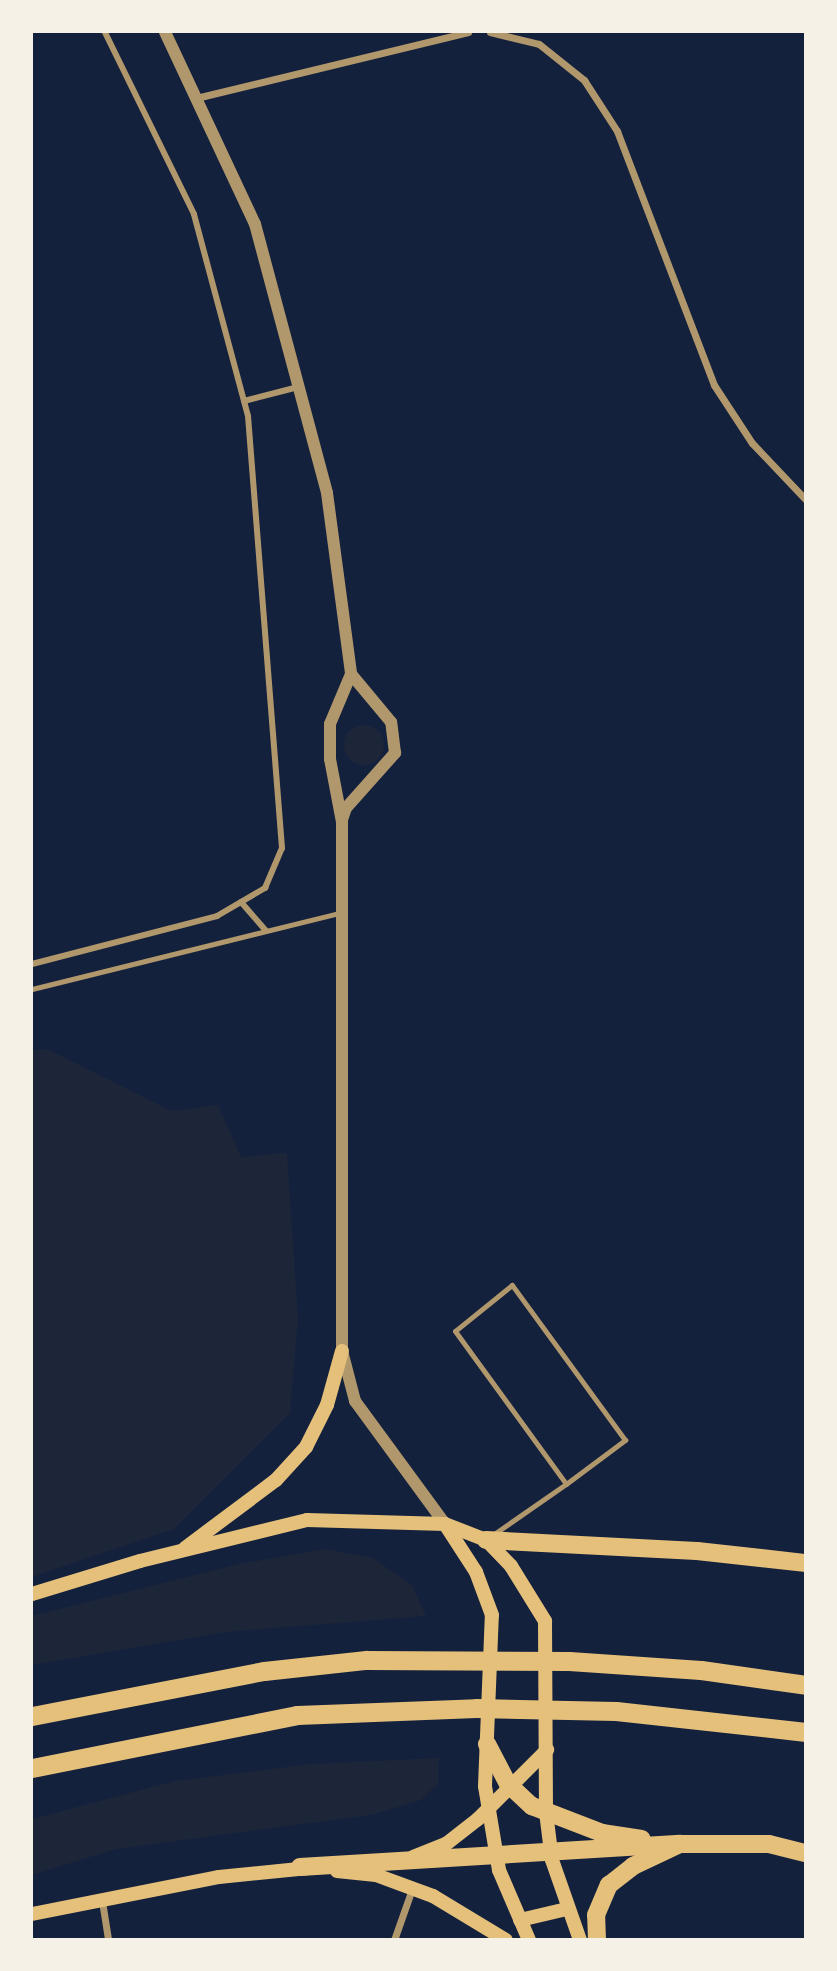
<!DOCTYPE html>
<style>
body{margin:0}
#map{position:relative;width:837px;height:1971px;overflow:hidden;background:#14213d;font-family:"Sofia Sans Condensed",sans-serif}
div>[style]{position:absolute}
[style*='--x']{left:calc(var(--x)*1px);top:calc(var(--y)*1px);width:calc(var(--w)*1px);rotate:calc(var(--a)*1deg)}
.green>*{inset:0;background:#1d2539}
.round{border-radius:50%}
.service>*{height:5px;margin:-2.5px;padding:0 2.5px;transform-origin:2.5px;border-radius:2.5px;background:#b1986c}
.pedestrian>*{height:6px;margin:-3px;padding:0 3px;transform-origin:3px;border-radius:3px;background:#b1986c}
.minor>*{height:7px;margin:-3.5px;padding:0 3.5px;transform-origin:3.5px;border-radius:3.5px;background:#b1986c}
.tertiary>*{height:12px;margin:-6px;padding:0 6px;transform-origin:6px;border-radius:6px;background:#b1986c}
.secondary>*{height:14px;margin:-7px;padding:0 7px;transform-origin:7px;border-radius:7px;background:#e5c07b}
.primary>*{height:18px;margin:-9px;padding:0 9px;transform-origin:9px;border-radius:9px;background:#e5c07b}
.trunk>*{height:19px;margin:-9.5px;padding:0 9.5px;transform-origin:9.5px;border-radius:9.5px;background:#e5c07b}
span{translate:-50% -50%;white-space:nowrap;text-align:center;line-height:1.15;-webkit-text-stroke:7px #f6f1e7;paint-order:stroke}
.frame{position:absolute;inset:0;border:33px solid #f6f1e7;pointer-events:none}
</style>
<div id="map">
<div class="green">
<div class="round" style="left:344px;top:725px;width:40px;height:40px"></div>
<div style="clip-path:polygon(47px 1049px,172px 1111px,218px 1105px,241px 1157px,287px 1153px,298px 1318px,290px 1413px,174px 1529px,32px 1577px,32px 1050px)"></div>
<div style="clip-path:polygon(325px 1549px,373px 1558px,412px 1585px,426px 1616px,226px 1632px,32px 1665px,32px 1616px,239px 1564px)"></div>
<div style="clip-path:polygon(439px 1758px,438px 1784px,421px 1800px,371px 1815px,116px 1849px,32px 1875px,32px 1819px,175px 1781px,311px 1764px)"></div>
</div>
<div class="service">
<div style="--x:32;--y:989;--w:319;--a:-13.9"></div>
<div style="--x:494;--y:1534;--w:88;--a:-34.8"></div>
<div style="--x:566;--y:1484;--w:74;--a:-36.7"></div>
<div style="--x:625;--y:1440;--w:192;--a:-126.1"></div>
<div style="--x:512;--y:1285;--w:73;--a:141.1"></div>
<div style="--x:455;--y:1331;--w:189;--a:54"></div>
</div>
<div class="pedestrian">
<div style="--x:244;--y:401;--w:56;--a:-14.5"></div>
<div style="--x:241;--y:902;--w:38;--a:49"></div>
<div style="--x:32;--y:964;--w:191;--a:-14.5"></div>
<div style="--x:217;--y:916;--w:56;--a:-30.3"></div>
<div style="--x:265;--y:888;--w:43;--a:-67"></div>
<div style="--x:282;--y:848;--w:433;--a:-94.5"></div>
<div style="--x:248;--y:416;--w:209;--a:-105"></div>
<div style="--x:194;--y:214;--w:203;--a:-116.1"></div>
</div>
<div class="minor">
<div style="--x:490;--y:32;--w:50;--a:13.8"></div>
<div style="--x:539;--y:44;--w:58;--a:38.7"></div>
<div style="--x:584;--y:80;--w:61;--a:57.1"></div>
<div style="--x:617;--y:131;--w:272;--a:69.1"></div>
<div style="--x:714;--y:385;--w:69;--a:56.8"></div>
<div style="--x:752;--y:443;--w:79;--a:46.5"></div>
<div style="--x:196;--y:98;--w:280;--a:-13.6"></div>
<div style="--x:102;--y:1901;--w:39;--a:81"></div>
<div style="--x:394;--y:1940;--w:54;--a:-70.6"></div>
</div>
<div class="tertiary">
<div style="--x:165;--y:32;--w:212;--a:64.9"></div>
<div style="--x:255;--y:224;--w:278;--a:75"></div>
<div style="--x:327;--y:493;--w:183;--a:82.4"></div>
<div style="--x:351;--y:674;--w:54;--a:112.8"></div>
<div style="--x:330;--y:724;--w:35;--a:90"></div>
<div style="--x:330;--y:759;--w:64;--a:79.2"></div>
<div style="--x:342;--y:822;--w:529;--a:90"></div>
<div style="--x:342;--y:1351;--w:52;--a:75.4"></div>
<div style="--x:355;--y:1401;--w:152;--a:53.8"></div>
<div style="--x:342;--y:820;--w:13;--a:-72"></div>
<div style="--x:346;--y:808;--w:74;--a:-48.3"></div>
<div style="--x:395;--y:753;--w:31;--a:-97"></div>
<div style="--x:391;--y:722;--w:62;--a:-129.8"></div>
</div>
<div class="secondary">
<div style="--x:185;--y:1548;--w:114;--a:-36.8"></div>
<div style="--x:276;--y:1480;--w:45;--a:-47.7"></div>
<div style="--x:306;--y:1447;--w:47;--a:-63.4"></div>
<div style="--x:327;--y:1405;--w:56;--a:-74.5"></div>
<div style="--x:32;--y:1594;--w:113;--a:-17"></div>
<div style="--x:140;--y:1561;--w:172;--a:-13.8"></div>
<div style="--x:307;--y:1520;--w:138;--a:1.7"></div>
<div style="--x:413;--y:1857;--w:35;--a:-22"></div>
<div style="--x:446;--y:1844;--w:41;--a:-38"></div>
<div style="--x:478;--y:1819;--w:98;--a:-45"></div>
<div style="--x:337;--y:1871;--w:39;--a:6"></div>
<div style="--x:376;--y:1875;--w:61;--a:20.2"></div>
<div style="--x:433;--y:1896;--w:85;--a:31.1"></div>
<div style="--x:32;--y:1914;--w:191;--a:-11.2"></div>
<div style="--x:219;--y:1877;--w:90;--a:-5.7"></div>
<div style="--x:520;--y:1920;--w:48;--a:-13.2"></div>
<div style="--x:529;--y:1940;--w:76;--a:-113.2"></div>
<div style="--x:499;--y:1870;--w:85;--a:-99.5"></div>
<div style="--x:485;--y:1786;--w:171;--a:-87.7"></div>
<div style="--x:492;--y:1615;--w:46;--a:-110.4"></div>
<div style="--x:476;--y:1572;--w:57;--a:-122.9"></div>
<div style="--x:445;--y:1524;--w:44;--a:21.3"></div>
<div style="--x:486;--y:1540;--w:36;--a:46"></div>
<div style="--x:511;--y:1566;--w:65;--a:58.3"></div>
<div style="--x:545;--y:1621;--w:191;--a:89.7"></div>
<div style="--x:546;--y:1812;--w:48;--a:82.9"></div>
<div style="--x:552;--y:1860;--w:85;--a:70.7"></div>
</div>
<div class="primary">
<div style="--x:486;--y:1540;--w:211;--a:3"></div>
<div style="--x:697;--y:1551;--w:110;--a:6.3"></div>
<div style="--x:487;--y:1744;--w:45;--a:62.3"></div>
<div style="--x:508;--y:1784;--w:33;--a:43"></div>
<div style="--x:532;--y:1806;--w:75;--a:21.1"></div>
<div style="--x:602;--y:1833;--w:40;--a:8.5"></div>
<div style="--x:300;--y:1867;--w:381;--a:-3.5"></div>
<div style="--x:597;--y:1940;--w:25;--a:-92"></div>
<div style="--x:596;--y:1915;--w:33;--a:-67"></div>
<div style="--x:609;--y:1885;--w:31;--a:-38"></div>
<div style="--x:633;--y:1866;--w:52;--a:-25.1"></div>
<div style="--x:680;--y:1844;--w:89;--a:0"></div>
<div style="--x:769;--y:1844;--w:38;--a:14"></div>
</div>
<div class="trunk">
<div style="--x:32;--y:1716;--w:236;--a:-11"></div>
<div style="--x:264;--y:1671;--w:103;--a:-6.2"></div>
<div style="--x:366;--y:1660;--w:203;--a:0.3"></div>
<div style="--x:569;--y:1661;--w:132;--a:3.9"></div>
<div style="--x:701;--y:1670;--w:106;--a:8.1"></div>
<div style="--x:32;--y:1768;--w:270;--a:-11.3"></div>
<div style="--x:297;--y:1715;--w:179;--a:-2.2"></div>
<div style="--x:476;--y:1708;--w:140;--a:1.2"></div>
<div style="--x:616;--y:1711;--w:191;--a:6.3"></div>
</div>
<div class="frame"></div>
</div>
